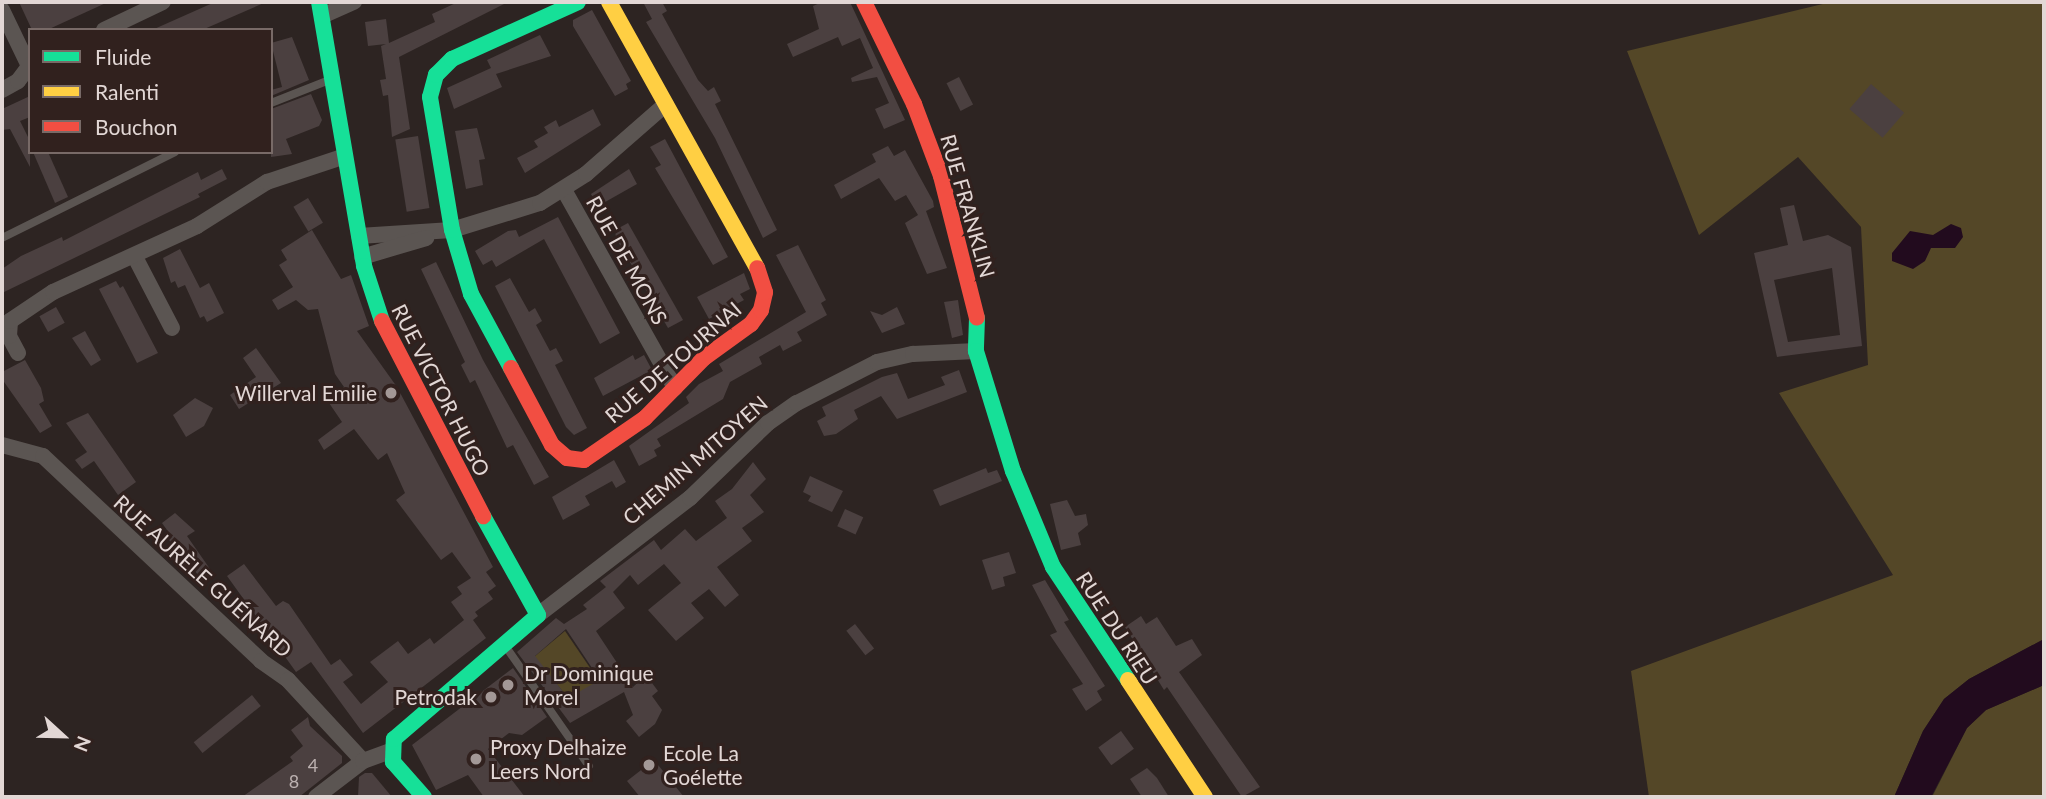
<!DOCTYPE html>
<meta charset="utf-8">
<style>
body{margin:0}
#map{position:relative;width:2046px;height:799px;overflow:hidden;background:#2d2422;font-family:Lato,sans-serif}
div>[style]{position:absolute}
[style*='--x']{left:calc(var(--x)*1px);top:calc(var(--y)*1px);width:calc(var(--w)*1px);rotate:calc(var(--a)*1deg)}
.green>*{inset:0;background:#544727}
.water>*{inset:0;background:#220b1e}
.building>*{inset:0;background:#4b4040;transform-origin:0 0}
.lane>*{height:8px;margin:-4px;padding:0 4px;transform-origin:4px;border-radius:4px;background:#5b5552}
.street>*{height:16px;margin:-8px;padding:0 8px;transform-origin:8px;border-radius:8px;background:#5b5552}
.fast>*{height:16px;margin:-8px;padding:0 8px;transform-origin:8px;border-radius:8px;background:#16e098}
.slow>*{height:16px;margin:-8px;padding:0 8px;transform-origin:8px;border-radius:8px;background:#ffcf43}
.jam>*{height:16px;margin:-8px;padding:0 8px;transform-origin:8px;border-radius:8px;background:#f24e42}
.dots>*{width:19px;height:19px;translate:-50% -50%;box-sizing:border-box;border:4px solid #31211e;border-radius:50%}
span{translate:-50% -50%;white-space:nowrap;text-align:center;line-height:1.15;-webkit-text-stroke:6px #31211e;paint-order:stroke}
.number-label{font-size:18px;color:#bcb1b0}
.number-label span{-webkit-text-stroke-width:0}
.street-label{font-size:21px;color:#e2d7d5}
.poi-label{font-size:21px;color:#e2d7d5}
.right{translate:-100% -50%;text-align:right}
.left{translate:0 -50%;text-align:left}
.frame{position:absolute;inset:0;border:4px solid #e2d7d5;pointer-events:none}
.legend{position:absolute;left:28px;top:28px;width:245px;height:126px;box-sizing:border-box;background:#31211e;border:2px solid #786a67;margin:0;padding:9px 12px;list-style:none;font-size:21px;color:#e2d7d5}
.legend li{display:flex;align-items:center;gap:14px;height:35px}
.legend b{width:35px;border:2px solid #786a67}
.north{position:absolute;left:28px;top:701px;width:70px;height:70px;-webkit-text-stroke:5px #31211e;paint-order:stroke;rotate:112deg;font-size:19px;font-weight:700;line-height:28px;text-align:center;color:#e2d7d5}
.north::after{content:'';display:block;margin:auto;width:24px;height:32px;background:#e2d7d5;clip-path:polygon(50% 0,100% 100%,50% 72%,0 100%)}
</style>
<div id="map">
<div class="green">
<div style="clip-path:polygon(1831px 2px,2044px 2px,2044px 639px,1969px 679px,1944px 699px,1923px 731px,1894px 797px,1649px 797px,1631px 671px,1893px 575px,1779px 393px,1868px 365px,1861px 227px,1798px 157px,1699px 235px,1627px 51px)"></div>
<div style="clip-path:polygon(565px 631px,599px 681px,569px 699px,534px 657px)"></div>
<div style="clip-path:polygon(2044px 685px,2044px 797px,1932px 797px,1967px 728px,1986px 710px)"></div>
</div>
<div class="water">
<div style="clip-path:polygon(1951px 224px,1961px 228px,1963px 237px,1955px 248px,1931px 248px,1925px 261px,1913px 269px,1892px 261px,1892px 253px,1910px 231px,1933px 235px)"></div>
<div style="clip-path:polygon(2044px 639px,2044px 685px,1986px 710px,1967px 728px,1931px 797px,1894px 797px,1923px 731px,1944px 699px,1969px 679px)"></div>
</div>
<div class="building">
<div style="clip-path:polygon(19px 2px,108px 2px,47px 30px,32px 30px)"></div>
<div style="clip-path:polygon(215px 2px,266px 2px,202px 30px,152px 30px)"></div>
<div style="clip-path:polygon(458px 2px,508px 2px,399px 57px,410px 129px,392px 137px,388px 95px,383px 96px,380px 80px,386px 79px,381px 46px,386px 44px,368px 46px,365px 22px,386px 19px,389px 43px,435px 22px,432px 14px)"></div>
<div style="clip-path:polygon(643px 2px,662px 2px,667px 11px,662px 14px,698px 80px,708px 91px,714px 87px,721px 101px,715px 104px,777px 230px,763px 238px,715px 138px,646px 22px,652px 19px)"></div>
<div style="clip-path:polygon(822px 2px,850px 2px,905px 120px,884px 129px,875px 109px,889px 103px,877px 77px,852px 82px,851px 78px,873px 68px,860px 38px,842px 46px,838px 37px,793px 57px,787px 44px,819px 29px,813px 6px)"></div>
<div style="clip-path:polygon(592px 10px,631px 81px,626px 84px,628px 89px,615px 96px,573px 26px,573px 20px)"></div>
<div style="clip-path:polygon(540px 35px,551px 56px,496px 74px,502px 87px,454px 109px,447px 88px,491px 68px,487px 60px)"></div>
<div style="clip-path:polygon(292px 37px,309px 80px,271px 96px,271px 90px,282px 87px,271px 43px)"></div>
<div style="left:959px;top:77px;width:31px;height:14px;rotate:63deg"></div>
<div style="left:1871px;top:84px;width:44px;height:33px;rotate:41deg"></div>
<div style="clip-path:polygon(311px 94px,322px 120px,319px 126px,286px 139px,292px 154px,271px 157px,271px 109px)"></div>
<div style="clip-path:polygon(30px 96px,30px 117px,20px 121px,30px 141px,30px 167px,10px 129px,2px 130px,2px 109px)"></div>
<div style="clip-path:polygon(593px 109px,601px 125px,525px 173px,517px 158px,538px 147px,534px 141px,548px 133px,544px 127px,556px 120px,559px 127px)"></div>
<div style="clip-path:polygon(477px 128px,485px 159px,479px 160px,483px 185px,466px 189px,455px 131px)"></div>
<div style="left:418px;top:136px;width:73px;height:23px;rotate:81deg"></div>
<div style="clip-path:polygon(665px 139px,728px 257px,713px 265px,655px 168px,661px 165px,650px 147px)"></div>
<div style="clip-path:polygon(888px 146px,894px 156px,905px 150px,933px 201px,934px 207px,926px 211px,947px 268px,927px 274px,905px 223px,918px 215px,906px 195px,895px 201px,879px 178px,841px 199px,834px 185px,876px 162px,872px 154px)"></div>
<div style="clip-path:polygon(33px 152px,48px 152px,68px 197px,55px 203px)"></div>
<div style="clip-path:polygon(222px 169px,227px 179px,198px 194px,200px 197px,2px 293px,2px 269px,21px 256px,62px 237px,63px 241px,198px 172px,201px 180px)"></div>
<div style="clip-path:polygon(629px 169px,637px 184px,598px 206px,591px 194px)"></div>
<div style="left:308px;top:198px;width:29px;height:17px;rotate:59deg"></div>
<div style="clip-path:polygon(evenodd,1794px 205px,1803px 241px,1828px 235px,1851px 247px,1862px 346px,1777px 357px,1754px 253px,1788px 245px,1780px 208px,1794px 205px,1832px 268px,1840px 335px,1788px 342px,1774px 280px,1832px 268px)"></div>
<div style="clip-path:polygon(558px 217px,620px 333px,600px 344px,544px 239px,496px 267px,492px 260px,483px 265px,475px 251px,508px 231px,516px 230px,519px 237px)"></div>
<div style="clip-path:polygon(628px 223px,683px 320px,668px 328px,616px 238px,615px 230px)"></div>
<div style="clip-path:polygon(312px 230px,341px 279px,351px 275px,369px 326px,357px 331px,397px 387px,493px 567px,486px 572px,496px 586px,488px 592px,493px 599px,475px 612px,478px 616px,473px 620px,486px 638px,363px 733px,311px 662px,296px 672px,227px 576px,244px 564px,276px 606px,283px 601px,289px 604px,331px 665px,340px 659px,353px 675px,343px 682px,361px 704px,388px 682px,370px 662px,398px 641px,408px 654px,430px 638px,434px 644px,464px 620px,451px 602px,462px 594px,457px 587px,471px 578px,452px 552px,441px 560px,396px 500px,405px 493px,387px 453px,378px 460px,354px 429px,324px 450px,318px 440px,342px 422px,327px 400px,344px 387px,335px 374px,318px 309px,308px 310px,296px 300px,278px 310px,272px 300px,293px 287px,279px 265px,287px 260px,281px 250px)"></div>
<div style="clip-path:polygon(798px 245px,826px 300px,821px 303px,827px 315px,797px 332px,802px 341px,783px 351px,780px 345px,759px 357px,762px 364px,730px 382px,723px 399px,657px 439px,661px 446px,654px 450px,657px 456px,639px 466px,629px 446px,689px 403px,686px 397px,699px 384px,723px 371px,719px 364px,806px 312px,776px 255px)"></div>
<div style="clip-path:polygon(180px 249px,200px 288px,209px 283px,224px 313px,207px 322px,204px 316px,200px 318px,185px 285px,178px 288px,175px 281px,171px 283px,163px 258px)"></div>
<div style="clip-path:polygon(436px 262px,483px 360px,549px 477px,534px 485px,513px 445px,507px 448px,475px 380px,470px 383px,461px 365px,465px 362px,421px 269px)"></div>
<div style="clip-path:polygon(744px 273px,750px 289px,740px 294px,744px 300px,709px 319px,697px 297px)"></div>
<div style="clip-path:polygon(510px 278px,529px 312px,535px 308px,542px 321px,536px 325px,550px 351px,556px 348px,563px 361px,555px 365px,587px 428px,574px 435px,566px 427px,495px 286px)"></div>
<div style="clip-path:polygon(116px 281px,120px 288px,123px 286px,158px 353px,137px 363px,99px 289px)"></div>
<div style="clip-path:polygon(958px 300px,963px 335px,952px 338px,944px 302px)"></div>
<div style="left:56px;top:307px;width:18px;height:19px;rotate:61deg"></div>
<div style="clip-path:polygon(897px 307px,905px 324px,882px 333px,870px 311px,882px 315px)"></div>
<div style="clip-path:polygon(85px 331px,101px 360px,91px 366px,72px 338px)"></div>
<div style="clip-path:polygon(256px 348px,281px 383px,239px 409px,230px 395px,256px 377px,243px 358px)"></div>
<div style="clip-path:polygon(633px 355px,635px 360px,644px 355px,652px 370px,603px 396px,594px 378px)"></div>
<div style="clip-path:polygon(25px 360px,41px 388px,44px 401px,39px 404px,52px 426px,40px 433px,2px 379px,2px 372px)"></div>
<div style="clip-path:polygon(959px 370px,967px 392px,897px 419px,881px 396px,854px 410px,858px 419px,836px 434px,824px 436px,817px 421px,826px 416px,822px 407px,882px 377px,897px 373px,908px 399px,945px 385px,941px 377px)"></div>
<div style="clip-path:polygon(195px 398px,213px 408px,204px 426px,186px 437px,173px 415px)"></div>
<div style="clip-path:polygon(88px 413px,136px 482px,118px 495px,94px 461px,82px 469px,75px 460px,87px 452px,66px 423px)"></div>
<div style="clip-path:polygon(614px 460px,626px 482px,616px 488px,612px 481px,585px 496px,590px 505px,563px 520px,552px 497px)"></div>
<div style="clip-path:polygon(evenodd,753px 462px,766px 479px,750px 495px,764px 512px,742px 528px,752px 541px,717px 567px,739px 595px,725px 607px,709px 589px,691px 603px,704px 618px,676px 641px,648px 610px,681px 583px,664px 564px,638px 585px,630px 575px,613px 592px,625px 608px,596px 631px,633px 687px,646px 675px,658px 691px,652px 696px,662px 710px,655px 724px,639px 737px,626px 721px,633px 715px,624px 692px,570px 723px,517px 652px,556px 618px,564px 624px,587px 609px,583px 605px,606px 587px,600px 581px,654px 540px,661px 550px,685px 529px,696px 541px,727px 518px,715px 501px,732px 489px,753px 462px,566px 629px,600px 680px,568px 698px,535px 656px,566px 629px)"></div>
<div style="clip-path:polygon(986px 468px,988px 473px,997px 470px,1002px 481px,940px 506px,933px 490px)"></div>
<div style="clip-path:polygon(810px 476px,843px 491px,832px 512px,808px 501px,811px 496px,803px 492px)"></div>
<div style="clip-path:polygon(1067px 500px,1075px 516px,1086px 514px,1088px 525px,1078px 533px,1081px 545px,1061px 550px,1050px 504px)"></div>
<div style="left:845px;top:509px;width:20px;height:19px;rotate:24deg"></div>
<div style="clip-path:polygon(175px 513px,195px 531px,187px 536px,210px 569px,199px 576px,169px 540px,172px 537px,162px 523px)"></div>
<div style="clip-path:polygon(1009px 552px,1016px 573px,1003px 577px,1005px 586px,992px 590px,982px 560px)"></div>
<div style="clip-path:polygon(1045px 580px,1069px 620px,1064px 622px,1105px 686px,1097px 691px,1102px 700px,1086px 711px,1072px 689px,1083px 684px,1050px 635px,1057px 632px,1032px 585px)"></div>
<div style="clip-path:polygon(1141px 616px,1146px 624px,1157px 617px,1176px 646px,1192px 639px,1202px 655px,1179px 672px,1260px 787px,1242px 797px,1167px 687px,1164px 690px,1125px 627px)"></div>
<div style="left:855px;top:624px;width:31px;height:11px;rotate:52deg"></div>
<div style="clip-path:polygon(513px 668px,547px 717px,522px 735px,509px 733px,488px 749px,525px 797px,484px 797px,468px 775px,436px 790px,412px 745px)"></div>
<div style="left:252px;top:695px;width:14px;height:75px;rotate:51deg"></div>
<div style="clip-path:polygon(308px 717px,310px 726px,342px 756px,342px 763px,299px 797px,242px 797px,293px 761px,290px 757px,303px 746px,291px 730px)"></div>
<div style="left:1121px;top:731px;width:22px;height:28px;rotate:54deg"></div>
<div style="clip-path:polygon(654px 760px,684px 797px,640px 797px,627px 781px)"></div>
<div style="clip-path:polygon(1147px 768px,1157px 778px,1169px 797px,1142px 797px,1130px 779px)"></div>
<div style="clip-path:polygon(365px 773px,372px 773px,392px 797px,358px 797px,359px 777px)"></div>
</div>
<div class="lane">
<div style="--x:271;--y:103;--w:62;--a:-21.6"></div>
<div style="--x:2;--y:238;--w:193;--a:-26.4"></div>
<div style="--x:506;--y:647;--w:145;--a:55.1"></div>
</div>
<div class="street">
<div style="--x:2;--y:10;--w:62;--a:64.3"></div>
<div style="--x:322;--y:16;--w:35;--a:-24"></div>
<div style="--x:104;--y:30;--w:65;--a:-25.4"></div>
<div style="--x:2;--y:90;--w:18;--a:-29"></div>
<div style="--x:18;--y:81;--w:20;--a:-53"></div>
<div style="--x:564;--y:190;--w:227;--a:60.7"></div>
<div style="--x:359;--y:236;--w:93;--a:-3.7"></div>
<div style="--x:452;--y:230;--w:92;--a:-17.1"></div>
<div style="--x:540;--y:203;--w:54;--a:-32.2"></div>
<div style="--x:586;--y:174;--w:106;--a:-41.2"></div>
<div style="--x:135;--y:257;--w:80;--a:62.5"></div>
<div style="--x:362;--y:257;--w:67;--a:-16.5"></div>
<div style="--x:18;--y:353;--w:19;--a:-118"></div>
<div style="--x:9;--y:336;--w:15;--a:-86"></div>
<div style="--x:10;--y:321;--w:52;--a:-34"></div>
<div style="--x:53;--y:292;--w:158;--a:-24.6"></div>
<div style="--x:197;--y:226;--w:83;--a:-32.2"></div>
<div style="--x:267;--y:182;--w:82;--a:-18.4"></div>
<div style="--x:2;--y:445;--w:42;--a:15"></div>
<div style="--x:43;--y:456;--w:299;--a:43.2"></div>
<div style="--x:261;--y:661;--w:33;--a:35"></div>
<div style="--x:288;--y:680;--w:110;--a:47.2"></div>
<div style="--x:538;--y:615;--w:192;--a:-37.6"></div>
<div style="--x:690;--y:498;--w:108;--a:-43.9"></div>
<div style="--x:768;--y:423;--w:35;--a:-35"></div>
<div style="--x:797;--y:403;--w:90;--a:-27.1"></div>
<div style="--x:877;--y:362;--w:37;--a:-13"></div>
<div style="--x:913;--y:354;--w:63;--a:-2.7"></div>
<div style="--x:316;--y:797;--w:59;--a:-37.5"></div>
<div style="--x:363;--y:761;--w:29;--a:-20"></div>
</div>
<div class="fast">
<div style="--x:319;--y:2;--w:268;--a:80.3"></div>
<div style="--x:364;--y:266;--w:58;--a:71.9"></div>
<div style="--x:977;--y:318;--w:33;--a:92"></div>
<div style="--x:976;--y:351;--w:126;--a:72.9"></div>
<div style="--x:1013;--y:471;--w:104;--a:67.4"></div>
<div style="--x:1053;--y:567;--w:136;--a:56.4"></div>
<div style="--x:511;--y:368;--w:84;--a:-118.4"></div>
<div style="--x:471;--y:294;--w:67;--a:-106.5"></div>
<div style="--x:452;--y:230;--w:135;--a:-99.4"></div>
<div style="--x:430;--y:97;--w:23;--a:-75"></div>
<div style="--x:436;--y:75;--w:23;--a:-45"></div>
<div style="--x:452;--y:59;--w:138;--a:-24.3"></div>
<div style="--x:424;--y:797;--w:47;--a:-131.5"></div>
<div style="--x:393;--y:762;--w:23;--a:-88"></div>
<div style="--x:394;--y:739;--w:190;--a:-40.7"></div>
<div style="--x:538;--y:615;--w:113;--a:-119.1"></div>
</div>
<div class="slow">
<div style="--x:609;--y:2;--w:304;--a:60.9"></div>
<div style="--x:1128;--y:680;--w:140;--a:56.7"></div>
</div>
<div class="jam">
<div style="--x:864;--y:2;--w:114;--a:63.9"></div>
<div style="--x:914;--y:104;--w:77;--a:69.4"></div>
<div style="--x:941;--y:176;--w:146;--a:75.8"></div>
<div style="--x:382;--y:321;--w:220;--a:62.6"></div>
<div style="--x:511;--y:368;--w:87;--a:62"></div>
<div style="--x:552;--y:445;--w:20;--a:41"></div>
<div style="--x:567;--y:458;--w:17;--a:7"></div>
<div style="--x:584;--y:460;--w:74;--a:-34.5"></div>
<div style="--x:645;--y:418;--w:84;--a:-45.5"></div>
<div style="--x:704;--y:358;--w:58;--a:-35.9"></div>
<div style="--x:751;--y:324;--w:17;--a:-54"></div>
<div style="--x:761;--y:310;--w:18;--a:-77"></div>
<div style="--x:765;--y:292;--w:25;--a:-108"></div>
</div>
<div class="dots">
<div style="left:391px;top:393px;background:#a39896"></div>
<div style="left:508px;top:685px;background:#a39896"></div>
<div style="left:491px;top:697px;background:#a39896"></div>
<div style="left:476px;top:759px;background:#a39896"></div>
<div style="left:649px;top:765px;background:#a39896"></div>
</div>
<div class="number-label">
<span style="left:313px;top:765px">4</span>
<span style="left:294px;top:781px">8</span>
</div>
<div class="street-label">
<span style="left:968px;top:206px;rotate:74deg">RUE FRANKLIN</span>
<span style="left:627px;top:260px;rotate:61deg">RUE DE MONS</span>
<span style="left:673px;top:362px;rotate:-41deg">RUE DE TOURNAI</span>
<span style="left:441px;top:390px;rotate:63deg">RUE VICTOR HUGO</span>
<span style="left:695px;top:460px;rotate:-41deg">CHEMIN MITOYEN</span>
<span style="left:203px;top:576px;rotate:42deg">RUE AURÈLE GUÉNARD</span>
<span style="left:1117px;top:628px;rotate:57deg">RUE DU RIEU</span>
</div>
<div class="poi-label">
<span class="right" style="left:377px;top:393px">Willerval Emilie</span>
<span class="left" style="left:524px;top:685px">Dr Dominique<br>Morel</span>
<span class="right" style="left:477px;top:697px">Petrodak</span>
<span class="left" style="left:490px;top:759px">Proxy Delhaize<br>Leers Nord</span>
<span class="left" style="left:663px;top:765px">Ecole La<br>Goélette</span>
</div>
<div class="frame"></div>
<ul class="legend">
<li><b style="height:9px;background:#16e098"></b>Fluide</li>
<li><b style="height:9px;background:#ffcf43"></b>Ralenti</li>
<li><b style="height:9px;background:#f24e42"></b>Bouchon</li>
</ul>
<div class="north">N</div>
</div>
